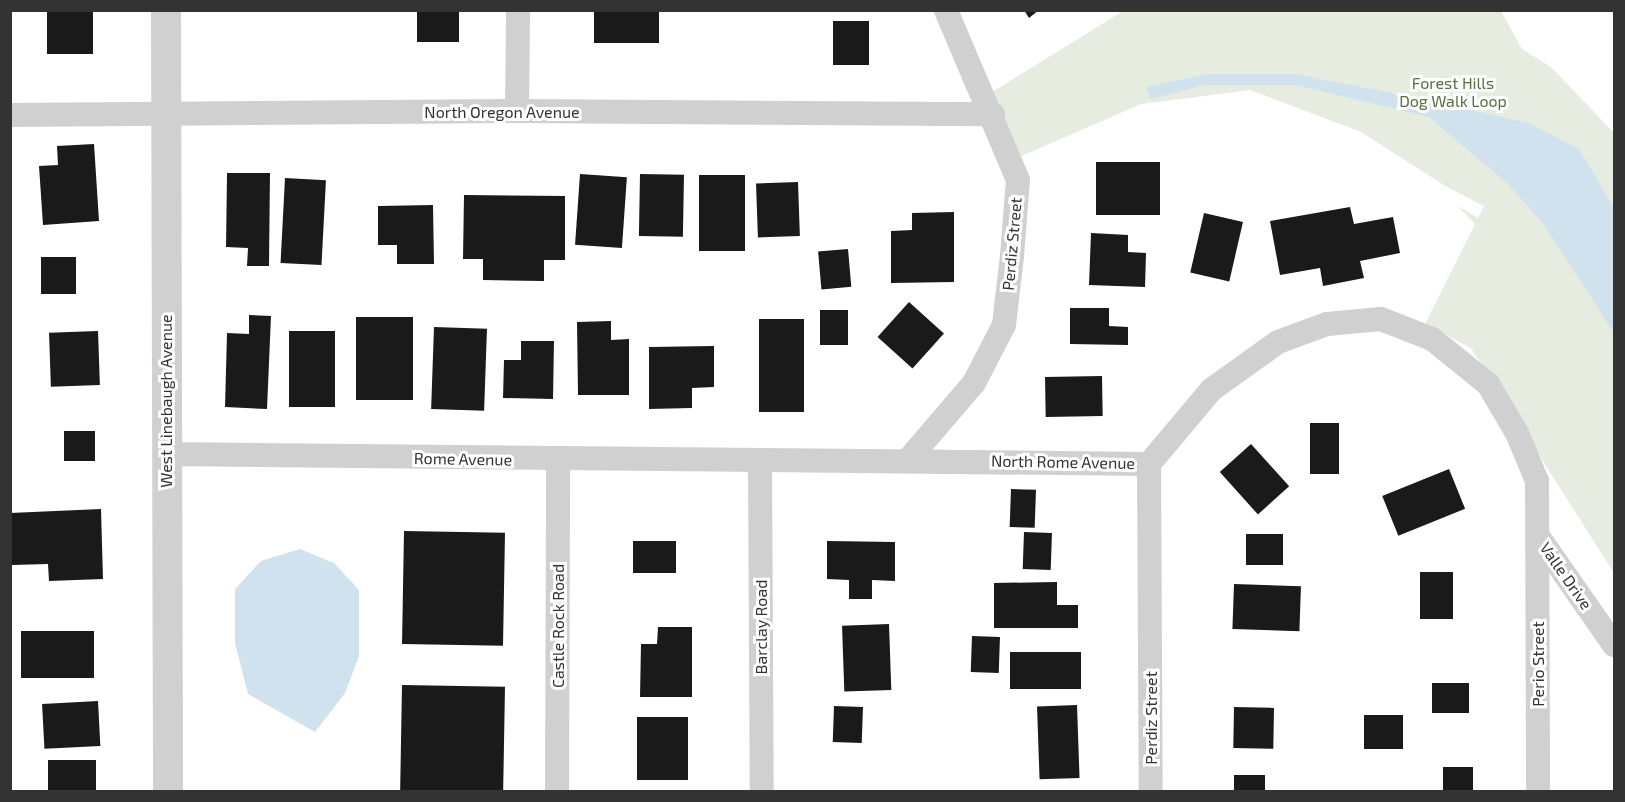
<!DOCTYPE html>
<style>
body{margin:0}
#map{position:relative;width:1625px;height:802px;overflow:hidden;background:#fff;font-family:"Exo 2",sans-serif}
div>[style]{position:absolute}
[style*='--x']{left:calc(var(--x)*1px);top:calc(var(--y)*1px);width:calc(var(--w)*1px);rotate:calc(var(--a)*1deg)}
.green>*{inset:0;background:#e6ecdf}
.water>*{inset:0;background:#cfe2ee}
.building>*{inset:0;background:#1a1a1a;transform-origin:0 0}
.minor>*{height:24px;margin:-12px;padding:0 12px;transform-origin:12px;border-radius:12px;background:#d0d0d0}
.tertiary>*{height:30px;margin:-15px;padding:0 15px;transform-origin:15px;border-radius:15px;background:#d0d0d0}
span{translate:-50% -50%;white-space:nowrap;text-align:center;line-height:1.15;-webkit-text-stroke:6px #fff;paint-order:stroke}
.park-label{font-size:16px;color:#56703f}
.street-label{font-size:16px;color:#333}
.frame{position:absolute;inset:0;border:12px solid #333;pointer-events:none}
</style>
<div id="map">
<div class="green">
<div style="clip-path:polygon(1123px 11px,1501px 11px,1522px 49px,1552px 68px,1614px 133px,1614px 573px,1471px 348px,1425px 324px,1475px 224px,1458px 206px,1478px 218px,1484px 206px,1447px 187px,1361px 132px,1250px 90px,1141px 104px,1010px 161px,984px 97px)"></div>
</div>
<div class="water">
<div style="clip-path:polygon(1209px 74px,1295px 74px,1432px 101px,1528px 123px,1579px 149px,1614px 208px,1614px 333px,1544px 225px,1508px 184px,1429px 117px,1296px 85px,1205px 85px,1150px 99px,1146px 87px)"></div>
<div style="clip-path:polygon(300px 549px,334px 563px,359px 590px,359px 656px,345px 693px,315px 732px,248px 694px,235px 643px,235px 589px,261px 561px)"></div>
</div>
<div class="building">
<div style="left:47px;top:10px;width:46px;height:44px"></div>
<div style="left:417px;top:10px;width:42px;height:32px"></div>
<div style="left:594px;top:10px;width:65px;height:33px"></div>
<div style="clip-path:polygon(1024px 10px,1039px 10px,1029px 18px)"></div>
<div style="left:833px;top:21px;width:36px;height:44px"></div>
<div style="clip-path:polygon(94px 144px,99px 221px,43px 225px,39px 166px,58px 165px,57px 146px)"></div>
<div style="left:1096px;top:162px;width:64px;height:53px"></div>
<div style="clip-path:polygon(227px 173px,270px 173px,269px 266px,247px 266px,248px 248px,226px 247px)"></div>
<div style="left:580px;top:174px;width:47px;height:71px;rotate:4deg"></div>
<div style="left:640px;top:174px;width:44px;height:62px;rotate:1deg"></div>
<div style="left:699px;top:175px;width:46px;height:76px"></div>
<div style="left:285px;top:178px;width:41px;height:85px;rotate:3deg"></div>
<div style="left:798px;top:182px;width:54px;height:42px;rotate:88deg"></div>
<div style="clip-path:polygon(464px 195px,565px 196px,565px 260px,544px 260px,544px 281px,483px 280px,483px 259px,463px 259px)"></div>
<div style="clip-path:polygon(433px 205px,434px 264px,397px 264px,397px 245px,378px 245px,378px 206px)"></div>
<div style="clip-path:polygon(1350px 207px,1354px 224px,1393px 217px,1400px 253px,1360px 261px,1364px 278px,1323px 286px,1320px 268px,1280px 275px,1270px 221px)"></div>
<div style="clip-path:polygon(954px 212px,954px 282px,891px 283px,891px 231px,912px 230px,912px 213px)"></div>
<div style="left:1204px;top:213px;width:40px;height:61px;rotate:13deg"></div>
<div style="clip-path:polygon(1091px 233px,1128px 235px,1128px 252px,1146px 253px,1145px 287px,1089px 285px)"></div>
<div style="left:848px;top:249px;width:38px;height:30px;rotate:85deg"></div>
<div style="left:76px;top:257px;width:37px;height:35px;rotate:90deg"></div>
<div style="left:909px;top:302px;width:47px;height:47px;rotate:42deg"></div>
<div style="clip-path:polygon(1070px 308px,1109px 308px,1109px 326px,1128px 327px,1128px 345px,1070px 344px)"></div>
<div style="left:820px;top:310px;width:28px;height:35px"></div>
<div style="clip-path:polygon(249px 315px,271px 316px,267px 409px,225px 407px,227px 333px,249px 334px)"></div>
<div style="left:356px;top:317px;width:57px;height:83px"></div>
<div style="left:759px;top:319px;width:45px;height:93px"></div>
<div style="clip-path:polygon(611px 321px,611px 340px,629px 339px,629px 395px,578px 395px,577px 322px)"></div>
<div style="left:434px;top:327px;width:53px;height:82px;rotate:2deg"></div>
<div style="left:98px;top:331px;width:54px;height:49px;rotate:88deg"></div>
<div style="left:289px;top:331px;width:46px;height:76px"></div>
<div style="clip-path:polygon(521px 341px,554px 341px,553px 399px,503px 398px,504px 360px,521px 360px)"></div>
<div style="clip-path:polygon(714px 346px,714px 387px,692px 388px,692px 408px,649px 409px,649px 347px)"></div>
<div style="left:1102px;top:376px;width:40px;height:57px;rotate:89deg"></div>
<div style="left:1310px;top:423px;width:29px;height:51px"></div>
<div style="left:64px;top:431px;width:31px;height:30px"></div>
<div style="left:1251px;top:444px;width:57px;height:42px;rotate:48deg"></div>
<div style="left:1449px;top:469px;width:43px;height:72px;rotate:68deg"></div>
<div style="left:1011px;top:489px;width:25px;height:38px;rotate:2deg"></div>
<div style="clip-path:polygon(101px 509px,103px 579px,49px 581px,48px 564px,12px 565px,10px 513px)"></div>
<div style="left:404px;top:531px;width:101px;height:113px;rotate:1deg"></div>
<div style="left:1024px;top:532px;width:28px;height:37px;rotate:2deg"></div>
<div style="left:1246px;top:534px;width:37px;height:31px"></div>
<div style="left:633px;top:541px;width:43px;height:32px"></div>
<div style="clip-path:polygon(827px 541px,895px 542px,895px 581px,872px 580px,872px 599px,849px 599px,849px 580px,827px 579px)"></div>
<div style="left:1420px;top:572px;width:33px;height:47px"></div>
<div style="clip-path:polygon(1057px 582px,1057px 605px,1078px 605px,1078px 628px,994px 628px,994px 583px)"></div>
<div style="left:1234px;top:584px;width:67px;height:45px;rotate:2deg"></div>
<div style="left:889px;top:624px;width:66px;height:47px;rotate:88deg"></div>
<div style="clip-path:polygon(658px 627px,692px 627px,692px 697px,640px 697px,641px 644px,657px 644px)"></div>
<div style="left:21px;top:631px;width:73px;height:47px"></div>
<div style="left:972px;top:636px;width:28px;height:36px;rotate:2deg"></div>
<div style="left:1010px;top:652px;width:71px;height:37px"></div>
<div style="left:1432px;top:683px;width:37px;height:30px"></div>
<div style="left:402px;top:685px;width:103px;height:107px;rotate:1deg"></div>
<div style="left:98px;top:701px;width:45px;height:56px;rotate:87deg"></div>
<div style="left:1077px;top:705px;width:73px;height:40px;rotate:88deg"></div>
<div style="left:834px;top:706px;width:29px;height:36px;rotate:2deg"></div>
<div style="left:1234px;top:707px;width:40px;height:41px;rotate:1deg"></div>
<div style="left:1364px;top:715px;width:39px;height:34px"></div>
<div style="left:637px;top:717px;width:51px;height:63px"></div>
<div style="left:48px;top:760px;width:48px;height:32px"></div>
<div style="left:1443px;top:767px;width:30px;height:25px"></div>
<div style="left:1234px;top:775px;width:31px;height:17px"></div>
</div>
<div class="minor">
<div style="--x:517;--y:111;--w:101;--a:-89.4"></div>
<div style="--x:10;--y:115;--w:507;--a:-0.45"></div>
<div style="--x:517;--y:111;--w:476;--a:0.4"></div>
<div style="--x:166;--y:454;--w:983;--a:0.58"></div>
<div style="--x:1149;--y:464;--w:97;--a:-50"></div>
<div style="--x:1211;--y:390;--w:82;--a:-35.6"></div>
<div style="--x:1278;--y:342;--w:52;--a:-20.2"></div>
<div style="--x:1327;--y:324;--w:54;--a:-5.3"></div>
<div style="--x:1381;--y:319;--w:55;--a:21.4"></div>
<div style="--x:1432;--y:339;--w:72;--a:38.8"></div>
<div style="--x:1488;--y:384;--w:57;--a:59.4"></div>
<div style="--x:1517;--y:433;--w:52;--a:67.4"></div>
<div style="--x:1537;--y:481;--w:311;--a:89.8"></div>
<div style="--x:908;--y:460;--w:101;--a:-49.4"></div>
<div style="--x:974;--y:383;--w:65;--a:-62.7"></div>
<div style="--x:1004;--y:325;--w:69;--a:-83.4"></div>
<div style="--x:1012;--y:256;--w:76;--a:-85.5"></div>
<div style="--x:1018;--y:180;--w:185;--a:-113"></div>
<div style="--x:760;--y:462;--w:330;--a:89.7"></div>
<div style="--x:1149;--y:464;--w:328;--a:89.7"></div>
<div style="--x:1538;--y:536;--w:133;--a:55.1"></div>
<div style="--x:557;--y:792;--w:332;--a:-89.8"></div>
</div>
<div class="tertiary">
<div style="--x:166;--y:10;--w:782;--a:89.85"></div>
</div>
<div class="park-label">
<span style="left:1453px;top:92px">Forest Hills<br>Dog Walk Loop</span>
</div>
<div class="street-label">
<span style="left:502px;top:112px">North Oregon Avenue</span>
<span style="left:1012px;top:244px;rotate:-85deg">Perdiz Street</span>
<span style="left:166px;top:401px;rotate:-90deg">West Linebaugh Avenue</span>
<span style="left:463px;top:459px;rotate:1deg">Rome Avenue</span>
<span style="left:1063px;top:462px;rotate:1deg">North Rome Avenue</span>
<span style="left:1566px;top:576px;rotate:55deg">Valle Drive</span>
<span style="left:558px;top:626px;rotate:-90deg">Castle Rock Road</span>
<span style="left:761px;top:627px;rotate:-90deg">Barclay Road</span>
<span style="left:1538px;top:664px;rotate:-90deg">Perio Street</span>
<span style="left:1151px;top:718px;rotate:-90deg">Perdiz Street</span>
</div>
<div class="frame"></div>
</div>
